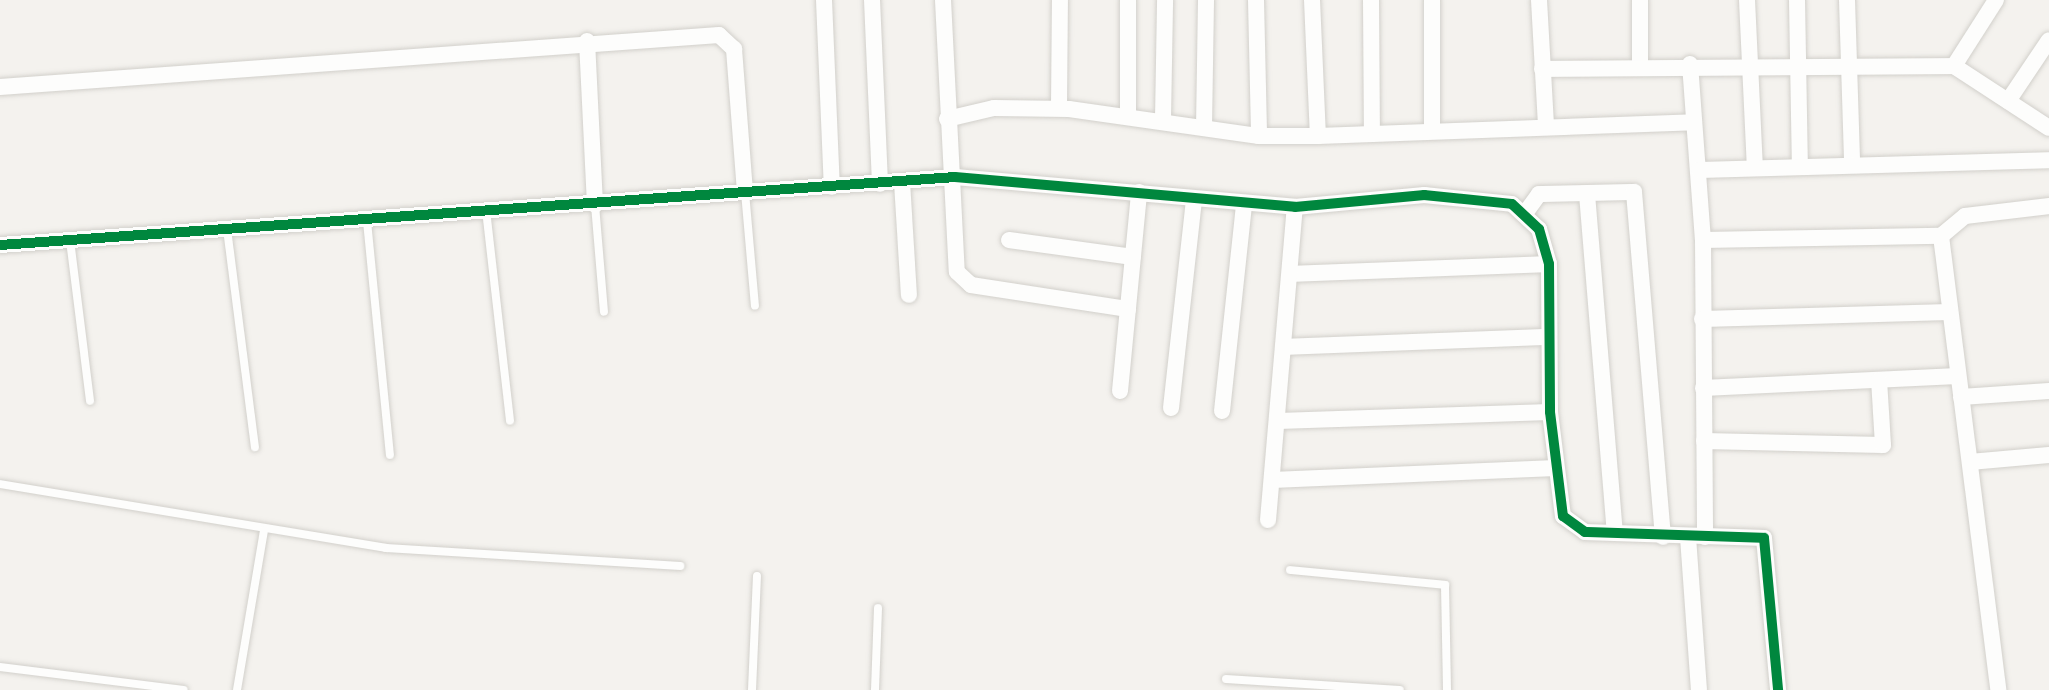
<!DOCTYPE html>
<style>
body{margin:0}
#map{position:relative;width:2049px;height:690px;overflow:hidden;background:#f4f2ee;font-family:"Public Sans",sans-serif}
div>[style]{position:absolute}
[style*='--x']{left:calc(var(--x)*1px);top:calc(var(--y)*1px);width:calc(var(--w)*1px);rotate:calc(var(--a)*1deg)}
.roads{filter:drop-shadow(0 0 2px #d2d0cb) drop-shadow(0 0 2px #d2d0cb)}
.lane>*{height:8px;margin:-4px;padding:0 4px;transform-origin:4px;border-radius:4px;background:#fdfdfc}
.street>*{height:16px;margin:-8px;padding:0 8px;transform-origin:8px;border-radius:8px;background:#fdfdfc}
.cycleway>*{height:10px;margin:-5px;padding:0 5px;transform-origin:5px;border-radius:5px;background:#00873e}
span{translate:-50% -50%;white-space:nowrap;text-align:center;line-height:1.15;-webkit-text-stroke:6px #fff;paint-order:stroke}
</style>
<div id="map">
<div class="roads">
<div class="lane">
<div style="--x:745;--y:192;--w:114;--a:85"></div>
<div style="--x:595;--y:205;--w:107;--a:85.2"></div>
<div style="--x:486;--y:210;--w:212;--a:83.5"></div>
<div style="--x:367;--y:221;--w:235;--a:84.4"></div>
<div style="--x:227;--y:229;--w:220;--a:82.7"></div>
<div style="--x:70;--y:240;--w:162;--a:82.9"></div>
<div style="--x:0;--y:484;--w:391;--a:9.4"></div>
<div style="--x:386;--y:548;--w:295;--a:3.5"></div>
<div style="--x:1290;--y:570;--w:156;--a:5.5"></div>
<div style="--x:1445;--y:585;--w:105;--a:88.9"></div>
<div style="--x:0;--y:667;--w:185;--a:7.1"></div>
<div style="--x:1226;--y:679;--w:174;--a:3.6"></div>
<div style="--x:237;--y:690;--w:162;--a:-80.4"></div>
<div style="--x:752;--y:690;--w:114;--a:-87.5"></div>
<div style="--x:875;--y:690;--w:82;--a:-87.9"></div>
</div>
<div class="street">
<div style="--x:824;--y:0;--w:187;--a:87.6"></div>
<div style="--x:872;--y:0;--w:184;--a:87.5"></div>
<div style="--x:943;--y:0;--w:272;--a:87.1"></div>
<div style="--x:957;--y:272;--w:19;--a:43"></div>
<div style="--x:971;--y:285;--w:159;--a:8.7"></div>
<div style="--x:1128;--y:0;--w:115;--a:90"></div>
<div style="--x:1256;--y:0;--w:136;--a:88.7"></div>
<div style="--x:1312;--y:0;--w:136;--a:87.5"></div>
<div style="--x:1371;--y:0;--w:134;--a:89.6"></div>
<div style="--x:1432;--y:0;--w:131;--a:90"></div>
<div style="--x:1539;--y:0;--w:127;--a:86.8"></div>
<div style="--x:1640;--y:0;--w:67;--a:90"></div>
<div style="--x:1747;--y:0;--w:167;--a:87.3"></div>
<div style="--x:1797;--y:0;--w:165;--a:89"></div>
<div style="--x:1847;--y:0;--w:163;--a:88.2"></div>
<div style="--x:1996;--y:0;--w:78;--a:122.5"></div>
<div style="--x:1954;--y:66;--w:113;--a:33.1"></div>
<div style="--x:587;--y:41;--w:164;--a:87.2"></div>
<div style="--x:1690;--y:64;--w:176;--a:85.8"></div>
<div style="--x:1703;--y:240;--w:297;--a:89.6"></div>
<div style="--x:1542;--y:69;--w:412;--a:-0.4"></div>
<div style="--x:0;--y:87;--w:721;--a:-4.14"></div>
<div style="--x:719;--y:35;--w:21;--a:43"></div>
<div style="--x:734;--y:49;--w:142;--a:85.6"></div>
<div style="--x:2008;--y:101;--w:73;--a:-56.1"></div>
<div style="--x:1059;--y:108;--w:108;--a:-89.5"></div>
<div style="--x:947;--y:119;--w:48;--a:-13.2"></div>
<div style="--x:994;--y:108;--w:75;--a:0.8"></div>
<div style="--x:1069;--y:109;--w:192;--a:8.1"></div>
<div style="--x:1259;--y:136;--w:59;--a:0"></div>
<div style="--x:1318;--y:136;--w:376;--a:-2.1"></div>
<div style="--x:1163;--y:119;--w:119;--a:-89"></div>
<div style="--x:1204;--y:128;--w:128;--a:-89.1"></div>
<div style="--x:1699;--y:170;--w:350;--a:-1.6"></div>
<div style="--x:902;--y:182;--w:113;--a:86.5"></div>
<div style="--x:1587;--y:194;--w:340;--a:85.3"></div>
<div style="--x:1526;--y:212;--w:22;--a:-54"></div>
<div style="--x:1539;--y:194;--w:95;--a:-1.2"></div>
<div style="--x:1634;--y:192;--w:346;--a:85.2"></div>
<div style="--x:1941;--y:236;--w:458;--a:82.8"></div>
<div style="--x:1009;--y:240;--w:125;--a:7.8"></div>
<div style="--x:1703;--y:240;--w:238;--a:-1"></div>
<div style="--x:1941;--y:236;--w:31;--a:-40"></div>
<div style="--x:1965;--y:216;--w:85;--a:-6.8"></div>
<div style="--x:0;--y:245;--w:957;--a:-4.07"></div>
<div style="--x:955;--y:177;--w:341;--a:5"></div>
<div style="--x:1295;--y:207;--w:130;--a:-5.3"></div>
<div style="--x:1424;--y:195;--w:88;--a:5.8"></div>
<div style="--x:1512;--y:204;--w:37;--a:43"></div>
<div style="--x:1539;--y:229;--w:36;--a:74"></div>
<div style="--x:1549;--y:264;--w:148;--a:89.6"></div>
<div style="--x:1550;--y:412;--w:105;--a:82.9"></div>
<div style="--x:1563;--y:516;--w:27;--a:36"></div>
<div style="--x:1585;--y:532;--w:179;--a:1.9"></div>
<div style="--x:1764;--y:538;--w:153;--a:84.7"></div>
<div style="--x:1290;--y:274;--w:259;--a:-2.2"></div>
<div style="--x:1702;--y:319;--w:248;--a:-1.6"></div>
<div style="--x:1283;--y:347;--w:266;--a:-2.2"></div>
<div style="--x:1703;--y:388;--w:255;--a:-2.7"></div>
<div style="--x:1120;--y:391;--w:200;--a:-84.5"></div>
<div style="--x:1961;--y:397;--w:88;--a:-3.9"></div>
<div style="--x:1171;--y:408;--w:210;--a:-83.7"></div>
<div style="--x:1222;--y:411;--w:207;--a:-83.9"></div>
<div style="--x:1278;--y:421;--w:272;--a:-1.9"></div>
<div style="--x:1704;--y:441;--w:179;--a:1.3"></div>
<div style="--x:1883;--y:445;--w:65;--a:-93.5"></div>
<div style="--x:1970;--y:462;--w:79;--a:-5.1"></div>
<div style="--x:1272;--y:480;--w:284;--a:-2.4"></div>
<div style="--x:1268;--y:520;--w:314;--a:-85.1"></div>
<div style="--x:1688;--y:537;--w:153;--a:85.9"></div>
</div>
</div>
<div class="cycleway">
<div style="--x:0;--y:245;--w:957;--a:-4.07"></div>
<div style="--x:955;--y:177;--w:341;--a:5"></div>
<div style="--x:1295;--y:207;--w:130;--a:-5.3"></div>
<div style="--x:1424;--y:195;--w:88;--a:5.8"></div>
<div style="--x:1512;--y:204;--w:37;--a:43"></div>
<div style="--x:1539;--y:229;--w:36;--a:74"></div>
<div style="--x:1549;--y:264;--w:148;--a:89.6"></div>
<div style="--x:1550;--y:412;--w:105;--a:82.9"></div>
<div style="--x:1563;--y:516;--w:27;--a:36"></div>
<div style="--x:1585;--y:532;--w:179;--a:1.9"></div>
<div style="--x:1764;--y:538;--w:153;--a:84.7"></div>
</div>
</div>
